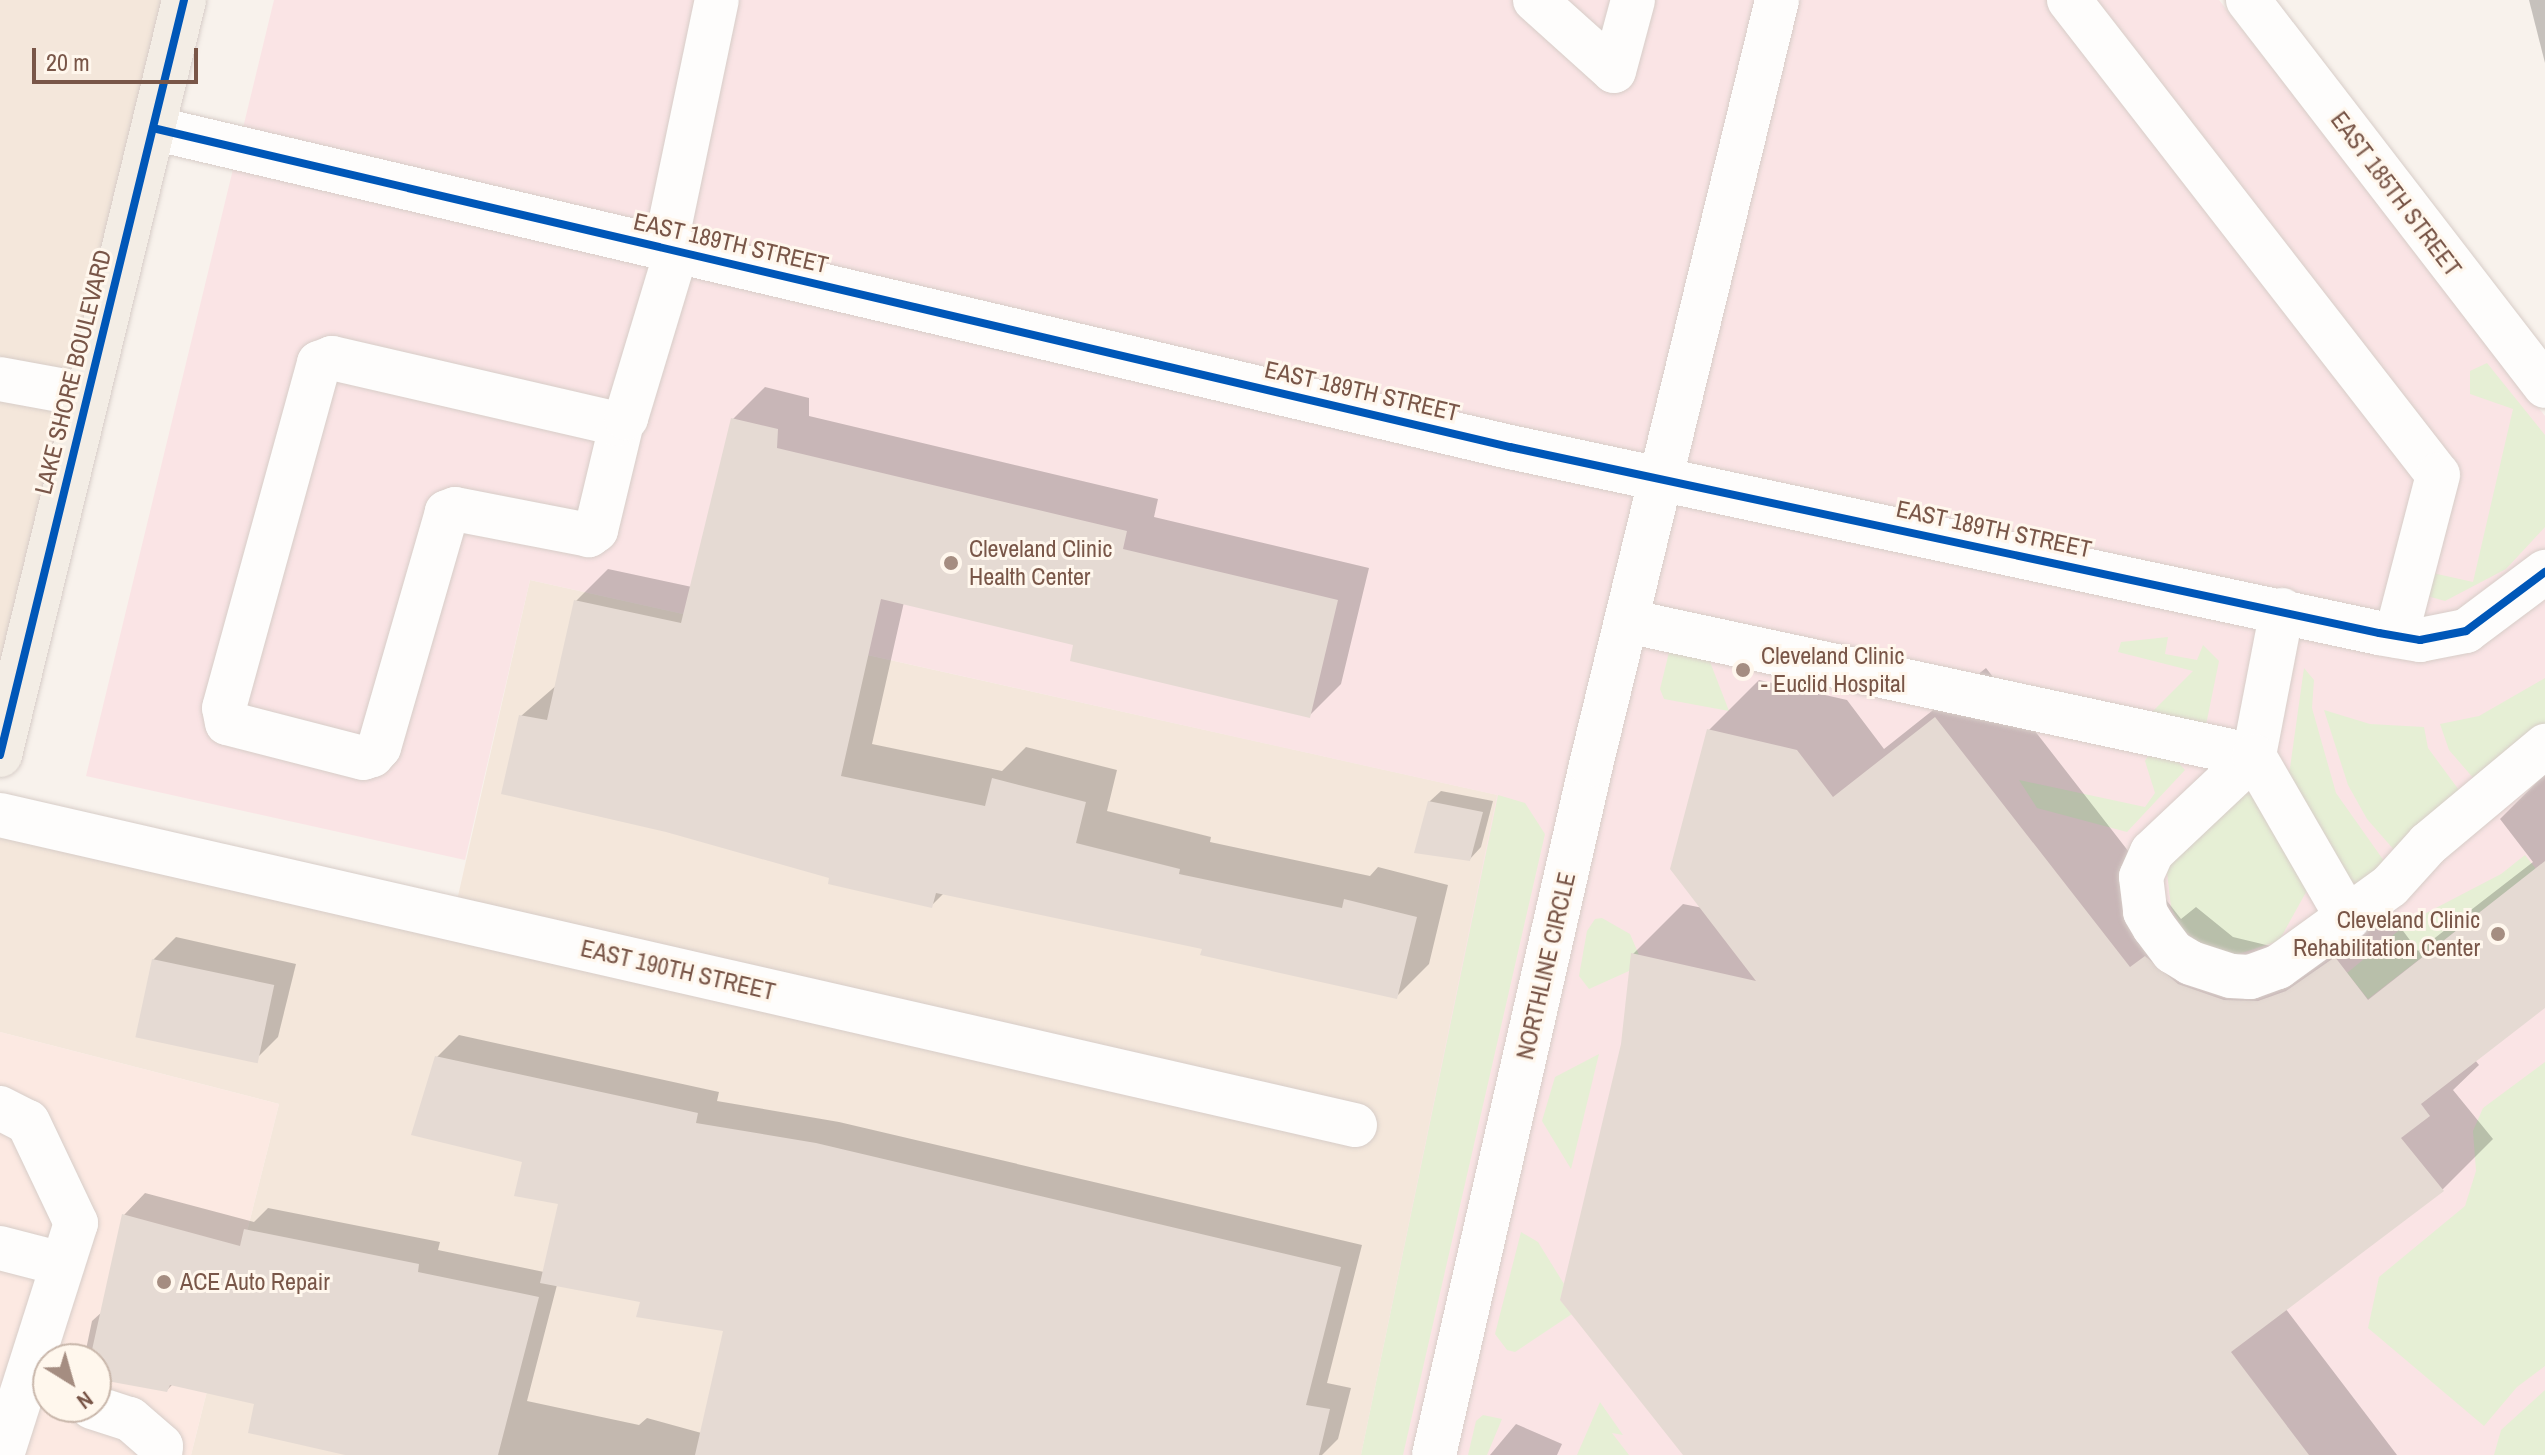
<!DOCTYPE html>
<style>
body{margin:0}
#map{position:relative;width:2545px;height:1455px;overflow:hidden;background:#f8f2ec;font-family:"Archivo Narrow",sans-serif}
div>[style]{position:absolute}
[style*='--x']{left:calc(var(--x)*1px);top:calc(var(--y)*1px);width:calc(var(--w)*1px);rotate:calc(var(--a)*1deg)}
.residential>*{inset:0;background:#f4e7db}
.commercial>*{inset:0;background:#fce9e2}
.medical>*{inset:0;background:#fae4e5}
.green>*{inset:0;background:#e6efd5}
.shadow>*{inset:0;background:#0003}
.building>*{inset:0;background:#e5dad3;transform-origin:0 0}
.roads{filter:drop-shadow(0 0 2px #d7cdc8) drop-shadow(0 0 2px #d7cdc8)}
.minor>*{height:44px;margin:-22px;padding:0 22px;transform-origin:22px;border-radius:22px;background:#fefdfc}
.major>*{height:44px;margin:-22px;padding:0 22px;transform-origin:22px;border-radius:22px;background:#f3ede5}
.cycleway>*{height:8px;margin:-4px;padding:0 4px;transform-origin:4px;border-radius:4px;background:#0057b8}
.dots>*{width:22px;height:22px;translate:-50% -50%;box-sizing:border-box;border:4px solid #fff7ed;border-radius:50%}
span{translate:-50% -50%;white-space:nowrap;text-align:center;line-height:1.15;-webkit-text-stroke:6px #fff7ed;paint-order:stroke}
.street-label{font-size:24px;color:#795648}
.poi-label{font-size:24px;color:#795648}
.left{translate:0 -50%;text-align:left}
.right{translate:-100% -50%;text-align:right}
.north{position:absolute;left:32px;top:1343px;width:80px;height:80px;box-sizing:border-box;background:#fff7ed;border:2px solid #c9b7ab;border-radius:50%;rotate:143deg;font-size:22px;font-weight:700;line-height:32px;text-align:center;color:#795648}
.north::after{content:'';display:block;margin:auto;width:28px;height:36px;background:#a58d81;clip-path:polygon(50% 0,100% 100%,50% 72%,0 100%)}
.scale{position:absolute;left:32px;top:48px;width:166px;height:36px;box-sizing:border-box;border:4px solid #795648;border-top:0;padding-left:10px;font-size:24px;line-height:28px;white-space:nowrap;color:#795648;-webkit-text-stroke:6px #fff7ed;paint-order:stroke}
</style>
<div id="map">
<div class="residential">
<div style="clip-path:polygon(0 0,184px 0,0 755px)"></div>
<div style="clip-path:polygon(530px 580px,1498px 795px,1361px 1455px,191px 1455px,279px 1104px,0 1032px,0 815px,453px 918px)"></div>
</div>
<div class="commercial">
<div style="clip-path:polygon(evenodd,0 1032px,279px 1104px,191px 1455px,0 1455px,0 1032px,48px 1359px,96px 1359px,96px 1407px,48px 1407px,48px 1359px)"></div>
</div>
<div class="medical">
<div style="clip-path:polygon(274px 0,2219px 0,2545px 416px,2545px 1455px,1361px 1455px,1497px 795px,530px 580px,465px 860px,86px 776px)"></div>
</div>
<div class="green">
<div style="clip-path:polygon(2487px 363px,2545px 435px,2545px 527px,2506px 569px,2445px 601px,2424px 595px,2428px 572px,2473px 582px,2513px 409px,2470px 394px,2470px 371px)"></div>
<div style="clip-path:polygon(2168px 637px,2165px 654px,2197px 660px,2203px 645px,2219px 661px,2206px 725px,2151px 713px,2193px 671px,2118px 652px,2121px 642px)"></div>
<div style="clip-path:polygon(1672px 640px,1707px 654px,1729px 711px,1664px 699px,1660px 689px)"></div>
<div style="clip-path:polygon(2304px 668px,2314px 680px,2312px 708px,2336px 793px,2389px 868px,2353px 889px,2289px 775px)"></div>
<div style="clip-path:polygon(2545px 678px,2545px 738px,2481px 787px,2449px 750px,2440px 724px,2479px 716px)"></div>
<div style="clip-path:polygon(2324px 710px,2370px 724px,2424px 727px,2428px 748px,2467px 801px,2402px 859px,2367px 819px,2348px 785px)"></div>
<div style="clip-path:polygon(2148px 756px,2177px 761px,2185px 770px,2127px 832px,2037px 808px,2019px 780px,2145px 807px,2155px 793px,2145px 761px)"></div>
<div style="clip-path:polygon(2246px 782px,2310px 885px,2279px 941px,2232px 956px,2198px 942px,2182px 929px,2171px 907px,2167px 872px,2175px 855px)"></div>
<div style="clip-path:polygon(1498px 795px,1525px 803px,1545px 834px,1403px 1455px,1361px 1455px)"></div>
<div style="clip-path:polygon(2525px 855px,2536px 869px,2368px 999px,2347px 973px,2409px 922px,2501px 874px)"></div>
<div style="clip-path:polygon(1602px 918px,1630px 934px,1639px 955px,1629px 971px,1589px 989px,1579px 976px,1587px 931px,1595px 919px)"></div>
<div style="clip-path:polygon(1599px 1054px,1571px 1169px,1542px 1121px,1555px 1077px)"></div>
<div style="clip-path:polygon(2545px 1062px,2545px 1366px,2517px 1387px,2484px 1426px,2368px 1328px,2379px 1277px,2465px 1206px,2476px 1171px,2473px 1131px,2483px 1108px)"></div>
<div style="clip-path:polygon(1521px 1232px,1538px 1242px,1564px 1284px,1560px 1300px,1572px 1314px,1515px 1352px,1507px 1350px,1495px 1334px)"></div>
<div style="clip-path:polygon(2545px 1390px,2545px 1455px,2494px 1455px,2501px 1430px)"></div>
<div style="clip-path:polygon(1600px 1402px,1623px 1435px,1612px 1433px,1629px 1455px,1577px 1455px)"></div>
<div style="clip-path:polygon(1483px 1415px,1502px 1419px,1487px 1455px,1468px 1455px,1476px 1421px)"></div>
</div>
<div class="shadow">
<div style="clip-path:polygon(2529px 0,2545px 0,2545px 63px)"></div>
<div style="clip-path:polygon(765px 387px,809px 398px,809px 416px,1158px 499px,1154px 517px,1369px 568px,1341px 684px,1309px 716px,1076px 644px,904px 602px,872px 744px,1002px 771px,1026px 747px,1117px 770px,1107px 811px,1211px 837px,1210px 842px,1370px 876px,1378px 867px,1448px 885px,1429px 964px,1396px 997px,1204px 948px,944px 893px,931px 906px,832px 877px,521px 716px,558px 684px,576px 601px,608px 569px,692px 587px,733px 419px)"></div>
<div style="clip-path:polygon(1986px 668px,2181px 919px,2196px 907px,2233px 937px,2300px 953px,2386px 908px,2418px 951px,2533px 862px,2500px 819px,2545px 774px,2545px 1005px,2475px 1060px,2479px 1065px,2453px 1090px,2493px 1139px,2443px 1189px,2285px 1308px,2397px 1455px,1685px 1455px,1623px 1044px,1633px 954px,1683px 904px,1703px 908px,1709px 730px,1759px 680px,1847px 700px,1884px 749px)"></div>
<div style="clip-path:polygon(1441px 791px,1493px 801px,1481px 847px,1470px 859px,1429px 802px)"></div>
<div style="clip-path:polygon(176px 937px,296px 964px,278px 1037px,255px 1060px,153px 960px)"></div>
<div style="clip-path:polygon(459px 1035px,719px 1092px,717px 1101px,839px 1122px,1362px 1245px,1327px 1383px,1351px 1388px,1338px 1439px,1322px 1455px,953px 1455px,725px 1329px,642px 1300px,557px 1285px,527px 1401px,639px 1425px,647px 1418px,781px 1455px,355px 1455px,257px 1402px,173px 1384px,167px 1390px,96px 1377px,96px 1359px,84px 1359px,92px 1321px,103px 1311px,124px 1215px,145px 1193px,254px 1222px,268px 1208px,440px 1242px,438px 1250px,544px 1272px,561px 1203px,437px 1057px)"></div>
<div style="clip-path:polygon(1516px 1424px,1562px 1444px,1557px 1455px,1490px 1455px)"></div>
</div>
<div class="building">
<div style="clip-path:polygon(731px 418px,778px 429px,777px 448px,1127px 531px,1123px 549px,1338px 600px,1310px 718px,1070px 661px,1073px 645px,881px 599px,841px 776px,985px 806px,992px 778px,1086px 802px,1076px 843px,1180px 869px,1179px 874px,1342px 908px,1344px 899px,1417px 917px,1397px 999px,1200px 955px,1202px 949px,936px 893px,932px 908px,828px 884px,829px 878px,666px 832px,501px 794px,519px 715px,547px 720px,574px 600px,681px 623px)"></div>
<div style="clip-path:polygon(1935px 717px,2130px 967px,2145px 956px,2178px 984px,2224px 1000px,2258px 1001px,2286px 991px,2335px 957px,2368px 1000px,2545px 861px,2545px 1008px,2421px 1104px,2430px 1116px,2401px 1138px,2444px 1191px,2231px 1352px,2309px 1455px,1683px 1455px,1560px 1300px,1621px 1044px,1631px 953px,1756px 981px,1670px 869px,1707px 729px,1797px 750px,1833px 797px)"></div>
<div style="clip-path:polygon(1428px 801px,1483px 812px,1470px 861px,1414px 853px)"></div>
<div style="left:152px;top:959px;width:125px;height:80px;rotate:12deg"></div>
<div style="clip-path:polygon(435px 1056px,698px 1113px,696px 1123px,816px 1143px,1341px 1267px,1306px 1405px,1330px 1409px,1319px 1455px,695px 1455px,723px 1331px,636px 1317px,640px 1302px,540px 1283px,558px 1204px,514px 1196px,522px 1162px,411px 1135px)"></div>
<div style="clip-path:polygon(122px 1214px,240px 1246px,244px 1229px,419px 1264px,418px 1272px,539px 1297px,498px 1455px,345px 1455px,248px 1433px,254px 1404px,170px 1385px,167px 1392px,96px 1379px,96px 1359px,90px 1359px)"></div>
</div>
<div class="roads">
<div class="minor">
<div style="--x:1535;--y:0;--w:106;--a:41.9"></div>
<div style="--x:1614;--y:71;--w:73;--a:-75"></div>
<div style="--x:2069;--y:0;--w:601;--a:52.16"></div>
<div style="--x:2438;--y:475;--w:166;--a:104.6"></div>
<div style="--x:2248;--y:0;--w:487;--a:52.4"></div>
<div style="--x:157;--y:129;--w:1390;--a:13.23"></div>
<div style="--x:1510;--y:447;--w:889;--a:12.08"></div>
<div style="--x:2379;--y:633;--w:42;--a:9.7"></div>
<div style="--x:2420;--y:640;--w:47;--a:-11.1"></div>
<div style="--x:2466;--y:631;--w:99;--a:-36.8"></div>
<div style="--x:665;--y:248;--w:253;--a:-78.2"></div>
<div style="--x:0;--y:379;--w:88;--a:10.4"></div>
<div style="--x:622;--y:422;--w:111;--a:103.5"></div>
<div style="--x:596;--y:530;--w:9;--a:144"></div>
<div style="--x:589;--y:535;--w:136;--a:-169"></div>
<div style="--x:455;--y:509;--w:9;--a:159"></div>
<div style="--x:447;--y:512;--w:245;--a:106.1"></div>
<div style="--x:379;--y:747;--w:11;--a:131"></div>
<div style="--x:372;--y:755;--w:9;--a:162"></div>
<div style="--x:363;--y:758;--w:140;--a:-165.6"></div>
<div style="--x:227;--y:723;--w:15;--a:-101"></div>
<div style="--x:224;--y:708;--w:358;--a:-74.6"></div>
<div style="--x:319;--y:363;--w:14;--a:-21"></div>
<div style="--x:332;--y:358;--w:293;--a:13"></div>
<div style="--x:617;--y:424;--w:11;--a:-34"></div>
<div style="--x:626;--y:418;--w:173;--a:-73.2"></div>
<div style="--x:2282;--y:610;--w:149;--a:100.9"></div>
<div style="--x:2254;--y:756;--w:140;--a:136.7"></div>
<div style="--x:2152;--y:852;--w:27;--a:114"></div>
<div style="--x:2141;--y:877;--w:35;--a:83"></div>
<div style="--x:2145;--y:912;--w:17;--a:59"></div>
<div style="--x:2154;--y:927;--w:31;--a:53"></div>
<div style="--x:2173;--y:952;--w:21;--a:31"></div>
<div style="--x:2191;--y:963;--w:42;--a:18"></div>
<div style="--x:2231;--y:976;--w:19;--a:3"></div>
<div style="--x:2250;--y:977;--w:30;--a:-20"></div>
<div style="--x:2278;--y:967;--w:138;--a:-35.9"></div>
<div style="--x:2390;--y:886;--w:57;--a:-47.9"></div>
<div style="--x:2428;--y:844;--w:153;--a:-39.9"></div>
<div style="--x:1627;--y:621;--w:641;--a:12.15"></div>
<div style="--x:2254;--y:756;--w:188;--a:60"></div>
<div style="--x:0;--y:815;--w:1390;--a:12.89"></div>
<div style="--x:0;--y:1108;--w:31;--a:27"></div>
<div style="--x:28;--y:1122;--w:112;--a:64.6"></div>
<div style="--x:76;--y:1223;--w:244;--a:107.7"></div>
<div style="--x:0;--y:1248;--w:64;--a:14.5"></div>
<div style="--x:92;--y:1407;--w:40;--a:18"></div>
<div style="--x:130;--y:1419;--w:41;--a:41.1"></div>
<div style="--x:161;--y:1446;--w:9;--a:96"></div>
<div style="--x:1434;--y:1455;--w:708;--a:-77.18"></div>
<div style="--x:1591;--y:765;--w:787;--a:-76.33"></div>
</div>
<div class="major">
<div style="--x:0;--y:755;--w:777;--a:-76.3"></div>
</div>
</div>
<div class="cycleway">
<div style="--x:157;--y:129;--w:1390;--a:13.23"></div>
<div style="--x:1510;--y:447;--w:889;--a:12.08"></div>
<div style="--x:2379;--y:633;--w:42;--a:9.7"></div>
<div style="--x:2420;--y:640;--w:47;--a:-11.1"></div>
<div style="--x:2466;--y:631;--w:99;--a:-36.8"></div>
<div style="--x:0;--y:755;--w:777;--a:-76.3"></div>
</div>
<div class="dots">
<div style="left:951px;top:563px;background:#a58d81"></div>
<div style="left:1743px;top:670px;background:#a58d81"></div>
<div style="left:2498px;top:934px;background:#a58d81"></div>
<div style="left:164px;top:1282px;background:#a58d81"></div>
</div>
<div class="street-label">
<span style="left:2396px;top:194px;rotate:53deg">EAST 185TH STREET</span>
<span style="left:731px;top:243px;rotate:13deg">EAST 189TH STREET</span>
<span style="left:73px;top:372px;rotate:-76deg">LAKE SHORE BOULEVARD</span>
<span style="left:1362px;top:391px;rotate:13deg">EAST 189TH STREET</span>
<span style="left:1994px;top:529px;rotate:12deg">EAST 189TH STREET</span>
<span style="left:1546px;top:966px;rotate:-77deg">NORTHLINE CIRCLE</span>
<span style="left:678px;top:970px;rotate:13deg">EAST 190TH STREET</span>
</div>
<div class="poi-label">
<span class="left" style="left:969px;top:563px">Cleveland Clinic<br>Health Center</span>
<span class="left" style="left:1761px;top:670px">Cleveland Clinic<br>- Euclid Hospital</span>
<span class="right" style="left:2480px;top:934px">Cleveland Clinic<br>Rehabilitation Center</span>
<span class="left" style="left:180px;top:1282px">ACE Auto Repair</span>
</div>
<div class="north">N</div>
<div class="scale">20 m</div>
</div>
